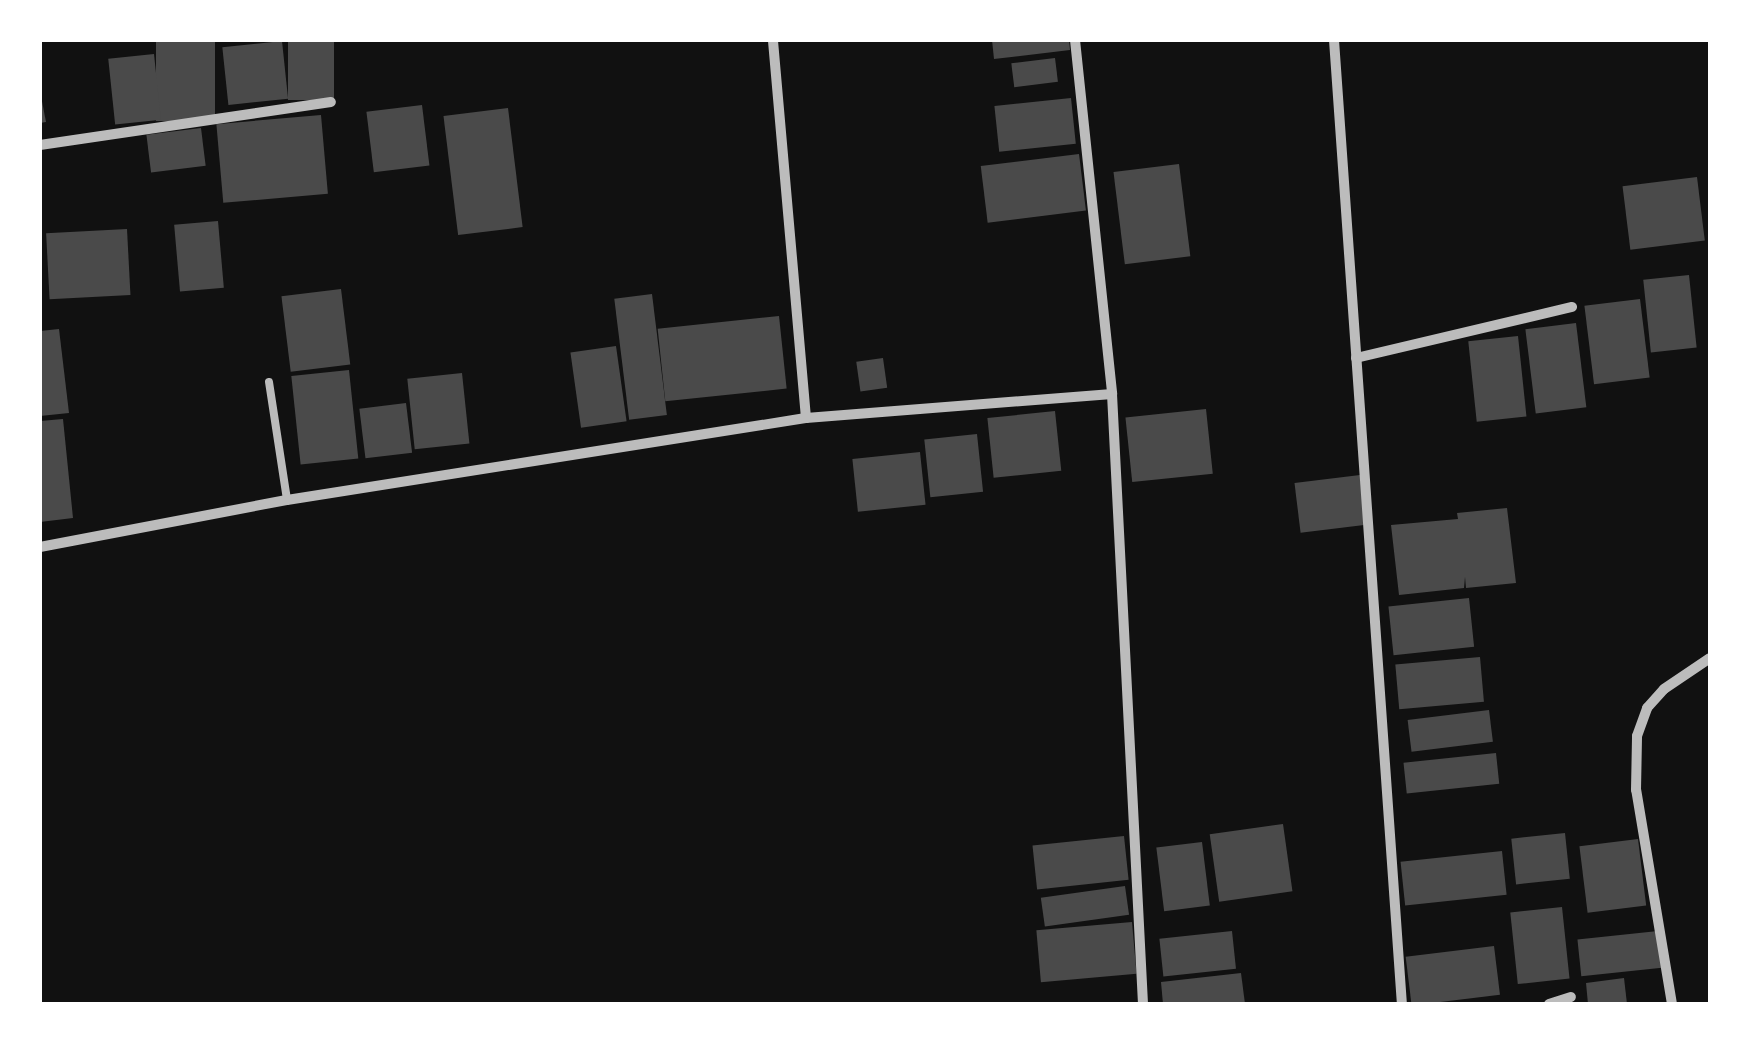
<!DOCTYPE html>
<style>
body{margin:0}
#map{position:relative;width:1750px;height:1044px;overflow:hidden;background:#111;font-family:Barlow,sans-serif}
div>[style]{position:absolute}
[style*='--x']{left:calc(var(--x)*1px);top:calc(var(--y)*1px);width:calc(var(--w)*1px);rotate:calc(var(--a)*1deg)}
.building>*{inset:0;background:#4a4a4a;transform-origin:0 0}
.service>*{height:8px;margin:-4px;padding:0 4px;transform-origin:4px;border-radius:4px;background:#bcbcbc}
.minor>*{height:10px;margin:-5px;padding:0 5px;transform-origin:5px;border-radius:5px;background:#bcbcbc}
span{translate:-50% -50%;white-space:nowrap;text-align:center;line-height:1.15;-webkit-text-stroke:10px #fff;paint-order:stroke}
.frame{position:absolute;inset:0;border:42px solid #fff;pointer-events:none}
</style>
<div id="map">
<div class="building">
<div style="left:156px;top:40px;width:59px;height:81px"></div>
<div style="left:288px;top:40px;width:46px;height:60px"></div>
<div style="clip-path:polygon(992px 40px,1069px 40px,1070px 50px,994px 59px)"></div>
<div style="left:282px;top:41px;width:58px;height:60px;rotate:84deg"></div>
<div style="left:154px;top:54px;width:66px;height:46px;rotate:84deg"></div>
<div style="left:1055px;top:58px;width:24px;height:44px;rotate:83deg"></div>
<div style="clip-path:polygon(40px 91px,46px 122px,40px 123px)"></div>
<div style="left:1071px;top:98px;width:46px;height:77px;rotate:84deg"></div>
<div style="left:422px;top:105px;width:61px;height:56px;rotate:83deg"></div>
<div style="left:508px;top:108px;width:120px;height:65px;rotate:83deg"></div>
<div style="left:321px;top:115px;width:79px;height:105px;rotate:85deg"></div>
<div style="left:201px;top:128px;width:38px;height:55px;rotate:83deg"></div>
<div style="left:1079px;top:154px;width:57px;height:99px;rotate:83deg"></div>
<div style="left:1179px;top:164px;width:93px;height:66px;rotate:83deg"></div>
<div style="left:1697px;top:177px;width:64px;height:75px;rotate:83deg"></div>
<div style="left:218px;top:221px;width:67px;height:44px;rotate:85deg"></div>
<div style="left:127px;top:229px;width:66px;height:81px;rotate:87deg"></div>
<div style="left:1689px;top:275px;width:73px;height:46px;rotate:84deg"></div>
<div style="left:341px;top:289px;width:76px;height:60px;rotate:83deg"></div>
<div style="left:652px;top:294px;width:122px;height:38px;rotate:83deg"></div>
<div style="left:1640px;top:299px;width:79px;height:56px;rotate:83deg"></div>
<div style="left:779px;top:316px;width:73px;height:122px;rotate:84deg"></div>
<div style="left:1576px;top:323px;width:85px;height:51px;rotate:83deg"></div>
<div style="clip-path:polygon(59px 329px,69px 413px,40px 416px,40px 331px)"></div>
<div style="left:1518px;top:336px;width:81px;height:50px;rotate:84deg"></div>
<div style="left:616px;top:346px;width:76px;height:46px;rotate:82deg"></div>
<div style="left:883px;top:358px;width:30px;height:27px;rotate:82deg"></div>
<div style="left:349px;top:370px;width:89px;height:58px;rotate:84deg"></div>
<div style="left:462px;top:373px;width:71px;height:55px;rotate:84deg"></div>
<div style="left:406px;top:403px;width:50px;height:47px;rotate:83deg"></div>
<div style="left:1206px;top:409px;width:65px;height:81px;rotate:84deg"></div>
<div style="left:1055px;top:411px;width:60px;height:68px;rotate:84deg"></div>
<div style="clip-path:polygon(63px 419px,73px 518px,40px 522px,40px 421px)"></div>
<div style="left:977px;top:434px;width:58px;height:53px;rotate:84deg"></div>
<div style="left:920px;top:452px;width:53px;height:68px;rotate:84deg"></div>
<div style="left:1360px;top:475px;width:50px;height:66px;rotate:83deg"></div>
<div style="clip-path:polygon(1507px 508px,1516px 583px,1466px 588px,1465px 577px,1464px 588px,1399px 595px,1391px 525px,1458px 519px,1457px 513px)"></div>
<div style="left:1469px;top:598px;width:49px;height:81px;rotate:84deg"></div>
<div style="left:1480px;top:657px;width:45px;height:85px;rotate:85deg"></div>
<div style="left:1489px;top:710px;width:32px;height:82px;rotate:83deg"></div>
<div style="left:1496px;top:753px;width:31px;height:93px;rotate:84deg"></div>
<div style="left:1283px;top:824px;width:68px;height:74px;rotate:82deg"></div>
<div style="left:1565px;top:833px;width:46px;height:54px;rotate:84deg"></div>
<div style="left:1124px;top:836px;width:44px;height:92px;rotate:84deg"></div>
<div style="left:1638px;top:839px;width:67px;height:59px;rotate:83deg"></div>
<div style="left:1202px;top:842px;width:64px;height:46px;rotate:83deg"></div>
<div style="left:1502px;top:851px;width:44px;height:102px;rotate:84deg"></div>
<div style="left:1125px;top:886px;width:29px;height:85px;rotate:82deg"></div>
<div style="left:1562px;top:907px;width:72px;height:52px;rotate:84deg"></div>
<div style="left:1132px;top:922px;width:52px;height:96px;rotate:85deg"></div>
<div style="left:1232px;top:931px;width:38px;height:73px;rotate:84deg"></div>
<div style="left:1658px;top:931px;width:37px;height:81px;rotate:84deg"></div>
<div style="left:1494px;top:946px;width:49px;height:89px;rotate:83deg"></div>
<div style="clip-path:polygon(1241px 973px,1245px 1004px,1163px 1004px,1161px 982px)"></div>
<div style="clip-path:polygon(1624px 978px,1627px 1004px,1588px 1004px,1586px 983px)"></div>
</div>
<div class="service">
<div style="--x:269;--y:382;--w:119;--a:81.3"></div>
</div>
<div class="minor">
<div style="--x:1075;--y:40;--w:356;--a:84"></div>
<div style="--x:1112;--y:394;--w:611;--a:87.09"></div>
<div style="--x:1334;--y:40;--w:966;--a:85.97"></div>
<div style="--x:40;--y:145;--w:294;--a:-8.4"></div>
<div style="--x:1356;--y:358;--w:222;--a:-13.3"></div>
<div style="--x:806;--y:418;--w:307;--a:-4.5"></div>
<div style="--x:40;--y:547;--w:251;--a:-10.8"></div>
<div style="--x:287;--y:500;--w:525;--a:-8.98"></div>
<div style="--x:806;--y:418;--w:379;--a:-95"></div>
<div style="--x:1549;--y:1004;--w:23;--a:-18"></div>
<div style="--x:1672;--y:1004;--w:217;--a:-99.5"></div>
<div style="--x:1636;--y:790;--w:54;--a:-88.9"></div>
<div style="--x:1637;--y:736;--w:30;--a:-70"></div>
<div style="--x:1647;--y:708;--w:25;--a:-48"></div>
<div style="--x:1664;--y:689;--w:55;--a:-34"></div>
</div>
<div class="frame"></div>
</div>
